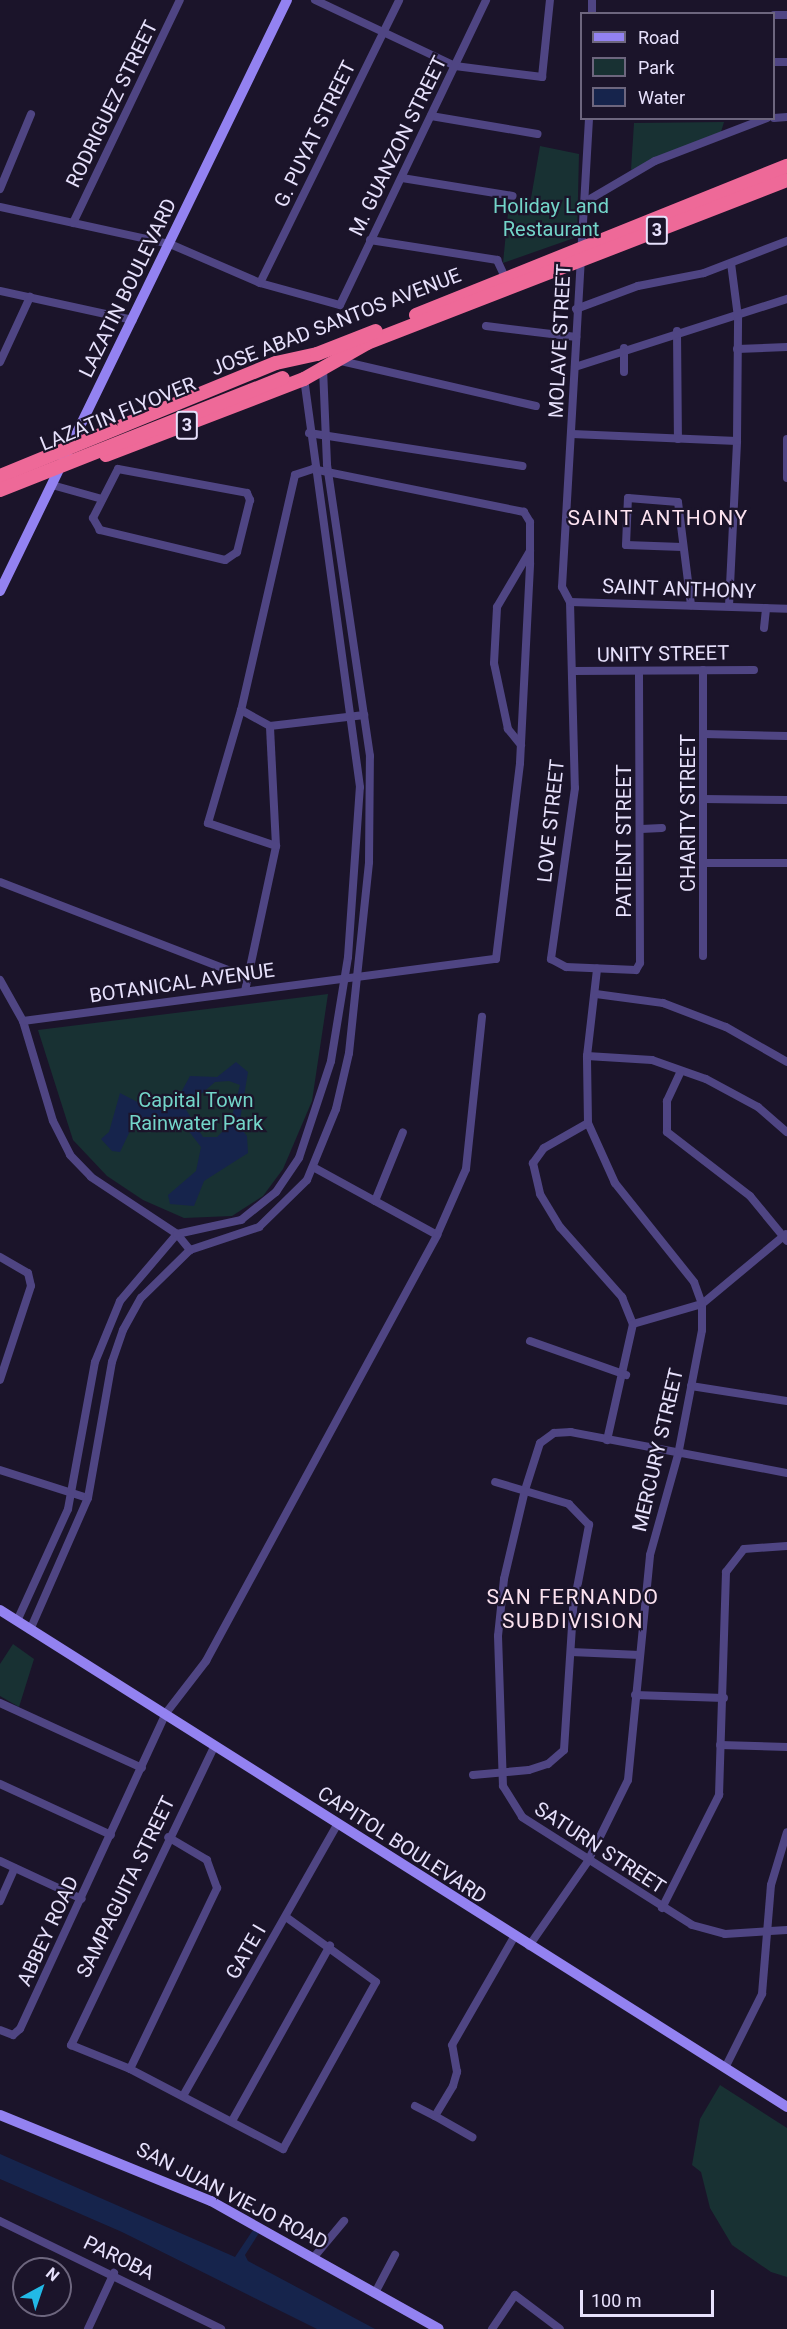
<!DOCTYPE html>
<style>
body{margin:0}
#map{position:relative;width:787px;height:2329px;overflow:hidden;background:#1b142a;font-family:Roboto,sans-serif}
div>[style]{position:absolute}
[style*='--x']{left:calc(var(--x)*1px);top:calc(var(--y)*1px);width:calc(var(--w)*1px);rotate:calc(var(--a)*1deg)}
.green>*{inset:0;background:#183133}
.water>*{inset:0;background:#16244c}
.street>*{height:8px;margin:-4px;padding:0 4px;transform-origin:4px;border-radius:4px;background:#4f4583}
.secondary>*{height:10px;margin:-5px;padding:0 5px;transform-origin:5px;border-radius:5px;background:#9382f1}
.highway>*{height:14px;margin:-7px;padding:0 7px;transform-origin:7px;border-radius:7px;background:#ee6998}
.highway-bridge>*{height:14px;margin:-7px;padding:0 7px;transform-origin:7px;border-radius:7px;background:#ee6998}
span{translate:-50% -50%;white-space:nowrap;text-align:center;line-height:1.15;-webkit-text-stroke:4.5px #1b142a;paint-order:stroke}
.shield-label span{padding:2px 4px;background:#1b142a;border:2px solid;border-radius:4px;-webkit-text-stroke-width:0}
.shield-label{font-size:18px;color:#e7e1fc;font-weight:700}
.street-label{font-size:20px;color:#e7e1fc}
.park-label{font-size:20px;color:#73d5c9}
.neighbourhood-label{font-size:21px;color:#fce2ef;letter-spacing:1.5px}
.legend{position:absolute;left:580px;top:12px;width:195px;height:108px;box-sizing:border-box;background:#1b142a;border:2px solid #6d667e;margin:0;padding:8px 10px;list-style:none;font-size:18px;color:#e7e1fc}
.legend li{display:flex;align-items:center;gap:12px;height:30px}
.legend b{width:30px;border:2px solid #6d667e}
.north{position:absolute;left:12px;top:2257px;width:60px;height:60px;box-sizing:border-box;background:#1b142a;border:2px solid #6d667e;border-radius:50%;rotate:40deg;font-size:16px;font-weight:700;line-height:24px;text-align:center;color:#e7e1fc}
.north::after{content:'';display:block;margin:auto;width:21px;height:27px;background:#22b9e6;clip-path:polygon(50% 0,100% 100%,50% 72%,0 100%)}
.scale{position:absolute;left:580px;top:2290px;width:134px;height:27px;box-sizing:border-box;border:3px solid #e7e1fc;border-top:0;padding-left:8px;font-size:18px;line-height:21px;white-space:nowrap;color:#e7e1fc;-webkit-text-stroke:4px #1b142a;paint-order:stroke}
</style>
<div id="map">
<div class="green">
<i style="clip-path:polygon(724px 122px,721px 132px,631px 170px,634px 123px)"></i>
<i style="clip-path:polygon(540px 146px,579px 154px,577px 237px,503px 263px,509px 202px,530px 204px)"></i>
<i style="clip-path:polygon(328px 994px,312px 1101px,283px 1169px,263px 1196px,232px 1216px,184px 1218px,143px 1200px,107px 1176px,73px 1140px,38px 1030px)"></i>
<i style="clip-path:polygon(13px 1644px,34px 1659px,19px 1707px,0 1696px,0 1664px)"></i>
<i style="clip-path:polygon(720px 2085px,787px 2128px,787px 2277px,771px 2272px,732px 2245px,710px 2208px,701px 2172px,692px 2165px,700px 2119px)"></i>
</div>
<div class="water">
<i style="clip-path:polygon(evenodd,236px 1062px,248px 1072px,239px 1126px,247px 1136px,248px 1153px,204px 1181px,194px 1206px,170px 1204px,168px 1195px,196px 1171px,201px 1147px,181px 1121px,160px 1117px,145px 1119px,130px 1131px,120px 1152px,112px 1151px,101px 1139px,109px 1132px,120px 1093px,153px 1110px,172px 1109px,190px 1076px,217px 1077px,236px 1062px,229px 1081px,240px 1085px,230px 1124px,217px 1137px,203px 1137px,185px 1108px,215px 1082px,229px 1081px)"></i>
<i style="clip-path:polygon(0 2154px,235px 2257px,253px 2230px,259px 2233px,245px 2255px,248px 2261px,375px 2329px,317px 2329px,122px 2232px,0 2179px)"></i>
</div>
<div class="street">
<i style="--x:315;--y:0;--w:155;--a:25.2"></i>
<i style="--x:455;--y:66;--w:88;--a:7.2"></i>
<i style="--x:542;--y:77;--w:77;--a:-84.1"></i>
<i style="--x:592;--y:14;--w:14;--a:-90"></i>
<i style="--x:774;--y:15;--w:13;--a:0"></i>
<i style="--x:774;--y:62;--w:13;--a:0"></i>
<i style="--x:431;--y:116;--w:108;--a:9.6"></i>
<i style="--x:774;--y:118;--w:13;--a:-4"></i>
<i style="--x:402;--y:178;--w:112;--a:9.2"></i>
<i style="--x:0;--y:189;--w:81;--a:-67.5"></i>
<i style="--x:585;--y:202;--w:81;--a:-30.4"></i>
<i style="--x:655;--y:161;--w:120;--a:-21"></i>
<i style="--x:0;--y:207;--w:174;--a:12.3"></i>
<i style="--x:170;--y:244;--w:98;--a:23.4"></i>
<i style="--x:260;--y:283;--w:83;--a:15.4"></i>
<i style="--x:340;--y:305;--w:338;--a:-64.4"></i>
<i style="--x:73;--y:223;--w:247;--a:-64.4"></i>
<i style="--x:370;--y:240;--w:129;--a:8.9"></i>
<i style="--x:497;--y:260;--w:23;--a:65"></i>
<i style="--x:260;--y:283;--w:315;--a:-63.8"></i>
<i style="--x:0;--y:291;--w:136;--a:12.3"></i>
<i style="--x:576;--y:309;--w:66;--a:-20.4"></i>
<i style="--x:638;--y:286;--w:67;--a:-11.1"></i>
<i style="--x:704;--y:273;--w:89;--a:-21.1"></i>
<i style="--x:486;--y:326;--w:91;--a:7"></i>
<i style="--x:677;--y:331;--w:108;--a:89.5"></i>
<i style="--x:624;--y:348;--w:24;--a:90"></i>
<i style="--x:737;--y:349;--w:50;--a:-2.3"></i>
<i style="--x:341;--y:361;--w:200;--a:13"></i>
<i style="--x:0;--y:362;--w:72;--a:-65.2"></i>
<i style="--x:575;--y:367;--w:223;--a:-17.8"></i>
<i style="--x:309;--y:433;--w:216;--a:8.8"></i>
<i style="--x:572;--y:434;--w:165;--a:2.4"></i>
<i style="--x:787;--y:439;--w:39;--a:90"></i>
<i style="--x:118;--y:469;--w:131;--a:10.5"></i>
<i style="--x:247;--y:493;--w:8;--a:67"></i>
<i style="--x:250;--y:500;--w:54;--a:104"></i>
<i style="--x:237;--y:552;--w:14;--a:146"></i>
<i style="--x:225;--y:560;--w:129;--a:-166.5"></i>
<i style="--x:100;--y:530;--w:14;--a:-120"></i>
<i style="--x:93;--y:518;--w:55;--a:-63"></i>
<i style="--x:52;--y:485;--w:52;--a:15.6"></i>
<i style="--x:682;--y:547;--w:56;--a:-178"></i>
<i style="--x:626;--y:545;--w:47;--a:-87.6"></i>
<i style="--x:628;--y:498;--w:50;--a:4.6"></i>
<i style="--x:678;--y:502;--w:104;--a:82.8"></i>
<i style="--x:570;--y:602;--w:186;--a:88.5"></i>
<i style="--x:575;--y:788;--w:173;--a:98"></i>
<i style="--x:551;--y:959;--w:17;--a:28"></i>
<i style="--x:566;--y:967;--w:70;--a:2.5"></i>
<i style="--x:636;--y:970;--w:8;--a:-60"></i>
<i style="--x:640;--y:963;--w:291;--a:-90.2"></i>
<i style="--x:570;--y:602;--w:17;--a:-118"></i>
<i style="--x:562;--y:587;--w:470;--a:-86.7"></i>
<i style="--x:570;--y:602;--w:217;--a:1.8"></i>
<i style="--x:729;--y:606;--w:165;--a:-87.2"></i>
<i style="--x:737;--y:441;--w:124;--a:-89.5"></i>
<i style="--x:738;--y:317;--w:54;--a:-97.4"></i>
<i style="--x:764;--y:628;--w:20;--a:-84"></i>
<i style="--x:572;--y:671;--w:182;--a:-0.3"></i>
<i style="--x:241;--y:710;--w:33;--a:29"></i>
<i style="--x:270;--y:726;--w:95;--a:-6.7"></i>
<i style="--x:704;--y:734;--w:83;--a:1.4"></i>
<i style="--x:521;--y:745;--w:21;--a:-129"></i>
<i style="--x:508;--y:729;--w:67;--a:-102"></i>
<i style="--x:494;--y:663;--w:56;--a:-86.9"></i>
<i style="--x:497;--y:607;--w:65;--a:-59.5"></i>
<i style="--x:703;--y:799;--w:84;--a:0.7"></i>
<i style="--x:641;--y:829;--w:21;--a:-3"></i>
<i style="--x:706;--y:863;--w:81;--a:0"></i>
<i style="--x:0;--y:882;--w:261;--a:21.1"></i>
<i style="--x:703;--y:956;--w:286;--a:-90"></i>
<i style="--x:0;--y:980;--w:47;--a:60.7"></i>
<i style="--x:23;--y:1021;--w:104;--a:73.3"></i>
<i style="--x:53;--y:1121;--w:38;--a:63"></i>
<i style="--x:70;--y:1155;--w:30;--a:46"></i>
<i style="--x:91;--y:1177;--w:103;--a:33.5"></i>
<i style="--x:177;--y:1234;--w:21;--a:51"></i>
<i style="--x:245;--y:991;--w:148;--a:-77.9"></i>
<i style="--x:276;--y:846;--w:120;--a:-92.9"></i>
<i style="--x:596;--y:994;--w:68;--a:7.7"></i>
<i style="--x:663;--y:1003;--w:67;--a:20.9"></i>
<i style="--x:726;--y:1027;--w:70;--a:29.8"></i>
<i style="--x:23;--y:1021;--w:477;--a:-7.5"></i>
<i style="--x:496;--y:959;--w:197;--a:-83"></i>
<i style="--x:520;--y:763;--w:200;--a:-87.1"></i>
<i style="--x:530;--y:563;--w:41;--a:-90"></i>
<i style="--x:530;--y:522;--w:12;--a:-121"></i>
<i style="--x:524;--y:512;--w:215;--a:-168.5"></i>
<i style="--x:313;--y:469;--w:19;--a:162"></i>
<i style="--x:295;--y:475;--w:241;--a:102.9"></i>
<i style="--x:241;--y:710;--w:118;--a:106.3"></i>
<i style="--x:208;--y:823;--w:72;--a:18.7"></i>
<i style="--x:587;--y:1056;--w:65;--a:3.5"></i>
<i style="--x:652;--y:1060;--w:57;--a:19.4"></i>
<i style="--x:706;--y:1079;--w:59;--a:28.3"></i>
<i style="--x:758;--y:1107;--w:38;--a:41"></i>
<i style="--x:680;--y:1073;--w:31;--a:115"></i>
<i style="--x:667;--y:1101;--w:31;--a:90"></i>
<i style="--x:667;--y:1132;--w:105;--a:37.6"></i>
<i style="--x:750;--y:1196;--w:58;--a:50.6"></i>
<i style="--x:588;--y:1123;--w:51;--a:150.4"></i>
<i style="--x:544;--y:1148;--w:19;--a:126"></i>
<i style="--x:533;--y:1163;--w:32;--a:77"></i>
<i style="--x:540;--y:1194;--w:39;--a:59"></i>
<i style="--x:560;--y:1227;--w:94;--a:48.5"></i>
<i style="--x:622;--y:1297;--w:29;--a:68"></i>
<i style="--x:633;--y:1324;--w:119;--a:102.6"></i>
<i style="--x:313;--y:1167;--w:141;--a:28.7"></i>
<i style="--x:375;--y:1201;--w:74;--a:-67.9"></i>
<i style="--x:190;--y:1250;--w:73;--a:-18.4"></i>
<i style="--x:259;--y:1227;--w:67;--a:-44.4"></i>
<i style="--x:307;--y:1180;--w:77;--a:-67.8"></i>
<i style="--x:336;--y:1109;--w:57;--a:-76.9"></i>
<i style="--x:349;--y:1053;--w:192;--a:-84"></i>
<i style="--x:369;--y:862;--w:106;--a:-89.5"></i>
<i style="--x:370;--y:756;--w:295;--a:-98.4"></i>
<i style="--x:327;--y:464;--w:94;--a:-92.4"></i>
<i style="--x:0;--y:1257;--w:32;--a:30"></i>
<i style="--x:28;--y:1273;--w:13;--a:77"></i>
<i style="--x:31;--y:1286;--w:99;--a:108.3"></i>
<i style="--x:633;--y:1324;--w:72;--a:-16.2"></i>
<i style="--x:702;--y:1304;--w:109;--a:-39.8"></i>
<i style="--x:530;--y:1341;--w:102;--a:19.5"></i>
<i style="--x:691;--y:1386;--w:97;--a:8.9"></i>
<i style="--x:0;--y:1470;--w:92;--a:17.7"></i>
<i style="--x:787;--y:1473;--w:220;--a:-169.3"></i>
<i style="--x:571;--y:1432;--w:17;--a:177"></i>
<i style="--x:554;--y:1433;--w:17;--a:144"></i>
<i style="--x:540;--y:1443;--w:49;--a:107.7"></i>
<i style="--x:525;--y:1490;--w:91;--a:103.3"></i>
<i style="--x:504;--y:1579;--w:57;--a:96"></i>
<i style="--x:498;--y:1636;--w:150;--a:88.1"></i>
<i style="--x:503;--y:1786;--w:36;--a:58"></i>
<i style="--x:522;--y:1817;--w:201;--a:32.4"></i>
<i style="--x:692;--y:1925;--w:34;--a:15"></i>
<i style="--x:725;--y:1934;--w:62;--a:-3.7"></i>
<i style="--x:17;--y:1621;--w:123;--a:-65.5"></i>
<i style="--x:68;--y:1509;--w:149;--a:-79.6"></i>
<i style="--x:95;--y:1362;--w:66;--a:-67.7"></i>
<i style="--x:120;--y:1301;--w:88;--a:-49.6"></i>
<i style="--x:177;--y:1234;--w:66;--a:-12.3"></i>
<i style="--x:241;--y:1220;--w:45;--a:-38.7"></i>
<i style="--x:276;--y:1192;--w:41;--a:-55.9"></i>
<i style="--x:299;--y:1158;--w:102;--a:-71.7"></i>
<i style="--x:331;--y:1061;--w:105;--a:-80.7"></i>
<i style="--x:348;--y:957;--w:170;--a:-86"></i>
<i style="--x:360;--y:787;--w:412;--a:-97.8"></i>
<i style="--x:30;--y:1630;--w:144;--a:-66.3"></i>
<i style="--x:88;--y:1498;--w:138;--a:-80"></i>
<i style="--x:112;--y:1362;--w:34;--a:-71"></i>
<i style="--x:123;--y:1330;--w:37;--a:-61"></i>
<i style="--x:141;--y:1298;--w:69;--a:-44.4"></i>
<i style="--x:571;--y:1652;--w:69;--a:2.5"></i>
<i style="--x:635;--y:1695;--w:89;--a:1.9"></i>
<i style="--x:0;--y:1703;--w:156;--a:24.6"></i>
<i style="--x:215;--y:1745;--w:333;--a:115.6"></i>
<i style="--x:71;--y:2045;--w:64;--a:22.1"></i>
<i style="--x:130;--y:2069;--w:173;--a:27.6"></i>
<i style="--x:283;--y:2149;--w:191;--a:-60.9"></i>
<i style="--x:376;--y:1982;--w:111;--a:-144.2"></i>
<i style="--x:720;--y:1745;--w:67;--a:1.7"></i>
<i style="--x:473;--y:1775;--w:56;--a:-5.1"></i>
<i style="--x:529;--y:1770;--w:20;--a:-18"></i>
<i style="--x:548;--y:1764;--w:21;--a:-41"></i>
<i style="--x:564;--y:1750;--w:141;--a:-86.3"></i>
<i style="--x:573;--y:1609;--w:86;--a:-79.2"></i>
<i style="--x:589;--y:1525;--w:29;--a:-134"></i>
<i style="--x:569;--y:1504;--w:77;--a:-163.4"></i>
<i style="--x:0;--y:1784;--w:122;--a:24.7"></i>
<i style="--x:0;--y:1861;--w:90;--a:24.9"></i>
<i style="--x:0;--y:1901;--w:36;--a:-66"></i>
<i style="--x:662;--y:1908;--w:127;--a:-63.2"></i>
<i style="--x:719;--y:1795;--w:223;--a:-88.2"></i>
<i style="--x:726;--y:1572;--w:29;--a:-52"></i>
<i style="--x:744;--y:1549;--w:43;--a:-4"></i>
<i style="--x:529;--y:1946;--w:103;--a:-55.2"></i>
<i style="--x:588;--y:1861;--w:90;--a:-63.7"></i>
<i style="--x:628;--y:1780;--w:226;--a:-84.4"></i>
<i style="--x:650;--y:1555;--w:104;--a:-74.4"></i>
<i style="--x:678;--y:1455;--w:127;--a:-79.1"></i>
<i style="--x:702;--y:1330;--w:26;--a:-90"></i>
<i style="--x:702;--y:1304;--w:23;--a:-110"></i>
<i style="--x:694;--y:1282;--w:127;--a:-128.6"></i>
<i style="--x:615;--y:1183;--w:66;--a:-114.2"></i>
<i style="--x:588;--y:1123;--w:67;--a:-90.9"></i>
<i style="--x:587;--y:1056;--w:88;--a:-83.4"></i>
<i style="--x:0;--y:2030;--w:14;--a:21"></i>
<i style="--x:13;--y:2035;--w:9;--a:-41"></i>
<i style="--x:20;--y:2029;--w:348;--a:-65.2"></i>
<i style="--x:166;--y:1713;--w:66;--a:-52.4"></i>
<i style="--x:206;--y:1661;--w:485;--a:-61.5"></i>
<i style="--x:437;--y:1235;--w:72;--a:-66.3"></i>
<i style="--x:466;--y:1169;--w:153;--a:-84"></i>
<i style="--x:725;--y:2068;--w:83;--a:-63.4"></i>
<i style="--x:762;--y:1994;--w:109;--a:-85.3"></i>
<i style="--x:771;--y:1885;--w:55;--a:-73.2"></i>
<i style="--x:130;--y:2069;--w:201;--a:-64.3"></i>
<i style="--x:217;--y:1888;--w:30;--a:-110"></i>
<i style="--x:207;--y:1860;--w:45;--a:-149.5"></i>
<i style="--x:183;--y:2096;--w:312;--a:-60.4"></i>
<i style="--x:415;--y:2106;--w:22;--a:27"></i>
<i style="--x:435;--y:2116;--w:35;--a:-59"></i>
<i style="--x:453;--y:2086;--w:15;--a:-74"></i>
<i style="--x:457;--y:2072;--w:27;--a:-100"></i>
<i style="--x:452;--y:2045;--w:125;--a:-60.1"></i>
<i style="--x:435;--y:2116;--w:43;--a:29.6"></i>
<i style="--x:232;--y:2121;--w:201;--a:-60.8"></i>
<i style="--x:0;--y:2221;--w:246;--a:26"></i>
<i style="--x:314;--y:2257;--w:47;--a:-50.2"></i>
<i style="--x:376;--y:2291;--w:41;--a:-62.2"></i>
<i style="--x:88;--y:2329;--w:62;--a:-65.1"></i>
<i style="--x:492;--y:2329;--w:41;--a:-55.9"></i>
<i style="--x:515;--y:2295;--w:56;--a:37.1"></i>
</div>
<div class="secondary">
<i style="--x:0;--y:591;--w:657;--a:-64.1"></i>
<i style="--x:0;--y:1610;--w:931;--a:32.27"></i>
<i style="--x:0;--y:2115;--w:228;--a:22.2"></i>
<i style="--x:211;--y:2201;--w:261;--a:29.3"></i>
</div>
<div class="highway">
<i style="--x:416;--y:315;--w:400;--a:-21.9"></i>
<i style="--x:106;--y:455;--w:212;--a:-21"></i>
<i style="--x:304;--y:379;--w:73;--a:-29.7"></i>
<i style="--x:367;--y:343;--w:451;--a:-21.2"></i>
<i style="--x:0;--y:476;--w:298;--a:-22.3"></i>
<i style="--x:276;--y:363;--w:42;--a:-12.4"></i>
<i style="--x:317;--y:354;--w:63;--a:-21.3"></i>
</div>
<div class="highway-bridge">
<i style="--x:0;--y:490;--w:304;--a:-21.6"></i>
</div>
<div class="shield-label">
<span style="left:657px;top:230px">3</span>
<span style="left:187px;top:425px">3</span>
</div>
<div class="street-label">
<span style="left:112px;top:104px;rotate:-64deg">RODRIGUEZ STREET</span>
<span style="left:315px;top:134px;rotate:-64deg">G. PUYAT STREET</span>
<span style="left:398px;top:146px;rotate:-64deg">M. GUANZON STREET</span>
<span style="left:128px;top:288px;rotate:-64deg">LAZATIN BOULEVARD</span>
<span style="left:336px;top:322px;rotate:-21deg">JOSE ABAD SANTOS AVENUE</span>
<span style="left:560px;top:341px;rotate:-87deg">MOLAVE STREET</span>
<span style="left:118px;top:414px;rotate:-22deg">LAZATIN FLYOVER</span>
<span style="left:679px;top:589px;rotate:2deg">SAINT ANTHONY</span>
<span style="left:663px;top:654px;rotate:-1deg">UNITY STREET</span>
<span style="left:688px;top:813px;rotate:-90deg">CHARITY STREET</span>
<span style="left:551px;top:821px;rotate:-84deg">LOVE STREET</span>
<span style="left:624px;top:841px;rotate:-90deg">PATIENT STREET</span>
<span style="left:182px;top:983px;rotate:-8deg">BOTANICAL AVENUE</span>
<span style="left:658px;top:1450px;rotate:-77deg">MERCURY STREET</span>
<span style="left:402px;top:1845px;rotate:33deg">CAPITOL BOULEVARD</span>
<span style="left:600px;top:1848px;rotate:33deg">SATURN STREET</span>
<span style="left:126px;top:1887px;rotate:-64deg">SAMPAGUITA STREET</span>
<span style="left:48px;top:1931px;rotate:-65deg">ABBEY ROAD</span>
<span style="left:246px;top:1952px;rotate:-60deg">GATE I</span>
<span style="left:232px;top:2196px;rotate:27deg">SAN JUAN VIEJO ROAD</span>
<span style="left:119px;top:2258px;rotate:26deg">PAROBA</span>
</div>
<div class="park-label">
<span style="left:551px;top:218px">Holiday Land<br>Restaurant</span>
<span style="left:196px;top:1112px">Capital Town<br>Rainwater Park</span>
</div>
<div class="neighbourhood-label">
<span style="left:658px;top:518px">SAINT ANTHONY</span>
<span style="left:573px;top:1609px">SAN FERNANDO<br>SUBDIVISION</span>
</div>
<ul class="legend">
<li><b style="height:8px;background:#9382f1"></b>Road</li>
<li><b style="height:16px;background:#183133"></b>Park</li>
<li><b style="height:16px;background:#16244c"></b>Water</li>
</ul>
<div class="north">N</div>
<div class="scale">100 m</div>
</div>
